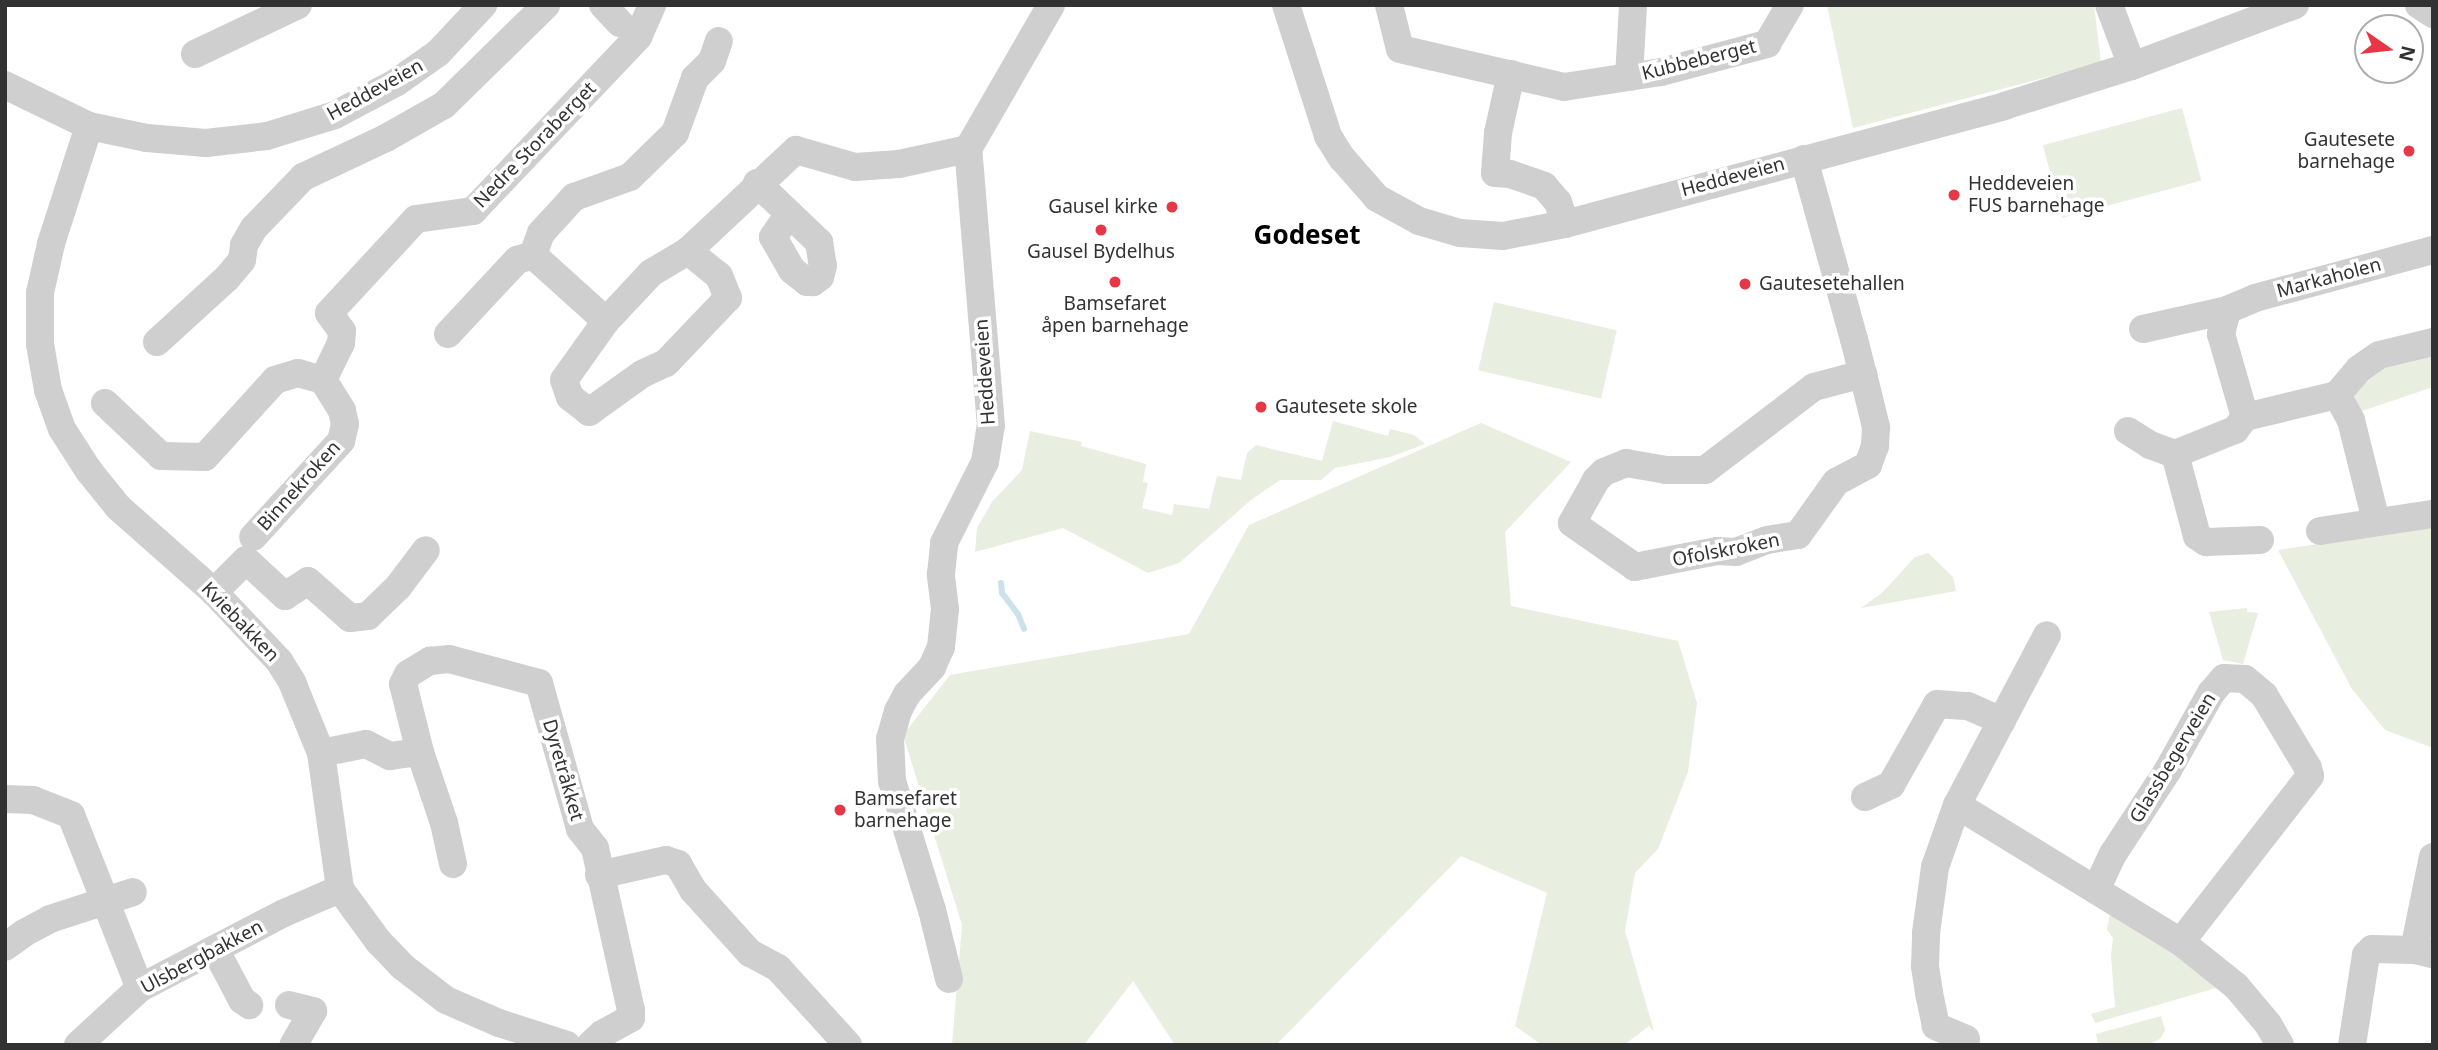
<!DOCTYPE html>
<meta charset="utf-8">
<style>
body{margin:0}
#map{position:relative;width:2438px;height:1050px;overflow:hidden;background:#fff;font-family:"Noto Sans",sans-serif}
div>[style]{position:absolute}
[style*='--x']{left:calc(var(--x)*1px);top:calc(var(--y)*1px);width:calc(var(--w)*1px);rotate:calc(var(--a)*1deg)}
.green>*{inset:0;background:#e8eee0;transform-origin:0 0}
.stream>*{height:6px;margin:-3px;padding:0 3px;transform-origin:3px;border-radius:3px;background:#cde1ed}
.minor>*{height:28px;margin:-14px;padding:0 14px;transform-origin:14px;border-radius:14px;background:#cfcfcf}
.dots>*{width:19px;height:19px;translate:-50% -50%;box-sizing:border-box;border:4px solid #fff;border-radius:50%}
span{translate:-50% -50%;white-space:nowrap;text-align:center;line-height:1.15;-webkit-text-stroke:7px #fff;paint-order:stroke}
.street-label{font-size:19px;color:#323232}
.poi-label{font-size:19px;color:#323232}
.right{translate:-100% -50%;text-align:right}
.left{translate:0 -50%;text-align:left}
.district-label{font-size:26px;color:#000;font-weight:700}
.frame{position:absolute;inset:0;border:7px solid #323232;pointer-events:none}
.north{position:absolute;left:2354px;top:14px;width:70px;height:70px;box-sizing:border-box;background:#fff;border:2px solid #adadad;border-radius:50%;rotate:104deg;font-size:19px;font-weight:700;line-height:28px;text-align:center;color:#323232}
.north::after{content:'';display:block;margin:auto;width:24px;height:32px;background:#e73646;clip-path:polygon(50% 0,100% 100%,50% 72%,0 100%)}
</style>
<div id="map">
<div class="green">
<i style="clip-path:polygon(1827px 5px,2094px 5px,2101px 63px,1853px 128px)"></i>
<i style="left:2182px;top:108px;width:75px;height:144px;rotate:75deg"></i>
<i style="left:1494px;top:302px;width:126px;height:70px;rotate:13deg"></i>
<i style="clip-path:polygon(2433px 351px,2433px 387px,2356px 413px,2353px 403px,2356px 392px,2377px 366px)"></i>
<i style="clip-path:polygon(1333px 421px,1388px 436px,1390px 429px,1414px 435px,1425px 444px,1390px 457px,1335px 468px,1321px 480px,1280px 480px,1251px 500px,1179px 563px,1148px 573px,1063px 528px,975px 552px,977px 528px,992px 502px,1022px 470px,1030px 431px,1082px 442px,1081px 446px,1146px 464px,1143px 482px,1148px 483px,1142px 508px,1172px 515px,1174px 504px,1209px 509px,1217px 476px,1241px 480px,1247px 453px,1256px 445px,1322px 461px)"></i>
<i style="clip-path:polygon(1481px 423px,1571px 462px,1505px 532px,1511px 606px,1678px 641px,1697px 703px,1688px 772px,1658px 849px,1635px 873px,1625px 931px,1654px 1031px,1649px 1026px,1624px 1045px,1542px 1045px,1515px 1026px,1547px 893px,1461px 856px,1276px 1045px,1175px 1045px,1133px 981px,1084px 1045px,952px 1045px,962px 925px,903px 735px,950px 675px,1189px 634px,1249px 525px)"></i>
<i style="clip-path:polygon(2433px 527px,2433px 748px,2385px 730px,2352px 689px,2278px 550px)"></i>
<i style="clip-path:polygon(1928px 553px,1953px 577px,1956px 591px,1861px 608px,1883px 592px,1915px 557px)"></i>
<i style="clip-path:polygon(2247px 608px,2247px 612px,2258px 613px,2243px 664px,2223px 660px,2209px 612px)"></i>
<i style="clip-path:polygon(2110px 913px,2119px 915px,2223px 986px,2095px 1023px,2091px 1014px,2115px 1007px,2111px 956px,2113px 938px,2107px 930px)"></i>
<i style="clip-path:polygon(2161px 1016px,2165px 1030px,2160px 1039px,2147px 1045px,2098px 1045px,2096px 1034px)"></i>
</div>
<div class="stream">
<i style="--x:1001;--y:583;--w:10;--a:84"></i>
<i style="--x:1002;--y:593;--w:26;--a:53"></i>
<i style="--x:1018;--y:614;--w:16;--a:68"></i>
</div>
<div class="minor">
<i style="--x:603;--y:5;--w:25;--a:47"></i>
<i style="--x:1286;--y:5;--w:138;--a:72.2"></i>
<i style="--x:1328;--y:136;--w:26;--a:58"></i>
<i style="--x:1342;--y:158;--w:53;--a:48.8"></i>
<i style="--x:1377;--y:198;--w:48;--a:28.7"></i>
<i style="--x:1419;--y:221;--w:43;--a:16.3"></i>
<i style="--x:1460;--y:233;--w:43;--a:4"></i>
<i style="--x:1503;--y:236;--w:63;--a:-11"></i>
<i style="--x:1565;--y:224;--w:455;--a:-15"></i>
<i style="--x:2004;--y:106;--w:134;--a:-17.4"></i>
<i style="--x:2132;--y:66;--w:174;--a:-20.5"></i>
<i style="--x:1389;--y:5;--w:45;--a:76"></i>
<i style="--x:1400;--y:49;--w:168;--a:13"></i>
<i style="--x:1564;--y:87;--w:98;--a:-8.8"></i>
<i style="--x:1661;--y:72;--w:110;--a:-14.8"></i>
<i style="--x:1767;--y:44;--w:45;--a:-59.5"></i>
<i style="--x:2109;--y:5;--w:65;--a:69.3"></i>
<i style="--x:2419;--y:5;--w:17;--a:33"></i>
<i style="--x:195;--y:54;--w:114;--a:-25.4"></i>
<i style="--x:1511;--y:74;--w:60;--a:102.4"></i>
<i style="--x:1498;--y:133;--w:40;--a:94.3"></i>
<i style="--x:1495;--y:173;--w:15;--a:4"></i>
<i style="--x:1510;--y:174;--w:36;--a:19"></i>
<i style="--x:1544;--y:186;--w:21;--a:49"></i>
<i style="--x:1558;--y:202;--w:23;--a:72"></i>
<i style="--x:1629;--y:77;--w:72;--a:-86.8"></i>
<i style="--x:5;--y:85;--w:93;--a:26"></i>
<i style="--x:89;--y:126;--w:59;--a:11.7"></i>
<i style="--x:147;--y:138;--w:59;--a:4.8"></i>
<i style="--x:206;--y:143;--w:61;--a:-6.5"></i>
<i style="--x:267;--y:136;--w:71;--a:-17.2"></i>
<i style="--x:335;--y:115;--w:70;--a:-28"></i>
<i style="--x:397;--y:82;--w:50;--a:-35.3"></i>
<i style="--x:438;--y:53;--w:66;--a:-46.8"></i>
<i style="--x:89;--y:126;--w:124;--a:107.9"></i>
<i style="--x:51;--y:244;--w:50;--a:102.7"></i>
<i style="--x:40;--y:293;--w:51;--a:90"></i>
<i style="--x:40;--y:344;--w:47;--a:80.1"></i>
<i style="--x:48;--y:390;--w:41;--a:70.3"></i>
<i style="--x:62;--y:429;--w:50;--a:57.3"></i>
<i style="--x:89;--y:471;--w:46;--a:51.1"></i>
<i style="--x:118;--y:507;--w:128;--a:41.5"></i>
<i style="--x:214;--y:592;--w:95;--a:46.7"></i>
<i style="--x:279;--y:661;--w:25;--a:58"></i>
<i style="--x:292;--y:682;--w:77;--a:67.8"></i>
<i style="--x:321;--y:753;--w:137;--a:82"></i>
<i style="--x:340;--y:889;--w:66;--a:53.7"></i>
<i style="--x:379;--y:942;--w:35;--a:46"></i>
<i style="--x:403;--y:967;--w:54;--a:37.5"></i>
<i style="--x:446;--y:1000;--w:58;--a:23.5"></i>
<i style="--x:499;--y:1023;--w:71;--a:17.9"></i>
<i style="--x:1804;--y:159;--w:187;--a:74.5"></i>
<i style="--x:1854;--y:339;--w:36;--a:76"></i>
<i style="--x:1863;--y:374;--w:55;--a:76.2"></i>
<i style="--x:1876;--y:427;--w:19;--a:93"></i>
<i style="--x:1875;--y:446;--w:20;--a:110"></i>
<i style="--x:1868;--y:465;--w:36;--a:152"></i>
<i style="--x:1836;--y:482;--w:65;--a:125.6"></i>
<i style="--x:1798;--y:535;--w:31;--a:171"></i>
<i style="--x:1767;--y:540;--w:33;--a:159"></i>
<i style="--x:1736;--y:552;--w:19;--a:-177"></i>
<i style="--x:1717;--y:551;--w:84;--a:169"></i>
<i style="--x:1635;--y:567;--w:77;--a:-145.1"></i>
<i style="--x:1572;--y:523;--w:49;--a:-60.8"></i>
<i style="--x:1596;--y:480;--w:11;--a:-45"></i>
<i style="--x:1604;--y:472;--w:24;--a:-22"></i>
<i style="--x:1626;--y:463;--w:41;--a:9.9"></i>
<i style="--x:1666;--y:470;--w:39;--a:0"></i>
<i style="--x:1705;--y:470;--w:137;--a:-37.3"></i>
<i style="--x:1814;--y:387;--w:51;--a:-14.9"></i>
<i style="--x:757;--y:183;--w:86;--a:43.6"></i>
<i style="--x:819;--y:242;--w:24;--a:81"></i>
<i style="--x:823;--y:266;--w:11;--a:105"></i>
<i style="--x:820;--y:277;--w:9;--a:144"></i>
<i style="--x:813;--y:282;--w:6;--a:180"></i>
<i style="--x:807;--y:282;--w:19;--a:-141"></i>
<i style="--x:792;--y:270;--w:38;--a:-120"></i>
<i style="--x:773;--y:237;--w:28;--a:-55"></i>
<i style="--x:533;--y:255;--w:98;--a:42.1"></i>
<i style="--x:606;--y:321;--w:66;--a:-46.8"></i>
<i style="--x:651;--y:273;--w:43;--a:-30.7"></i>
<i style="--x:688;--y:251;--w:148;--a:-43.1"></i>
<i style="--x:796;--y:150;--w:61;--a:16.1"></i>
<i style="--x:855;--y:167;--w:44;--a:-3.9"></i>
<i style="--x:899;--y:164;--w:71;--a:-12.3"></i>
<i style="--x:2227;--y:310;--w:25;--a:104"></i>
<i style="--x:2221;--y:334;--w:86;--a:73.9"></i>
<i style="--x:606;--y:321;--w:72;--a:125.4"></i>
<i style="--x:564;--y:380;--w:18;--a:71"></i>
<i style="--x:570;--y:397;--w:24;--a:38"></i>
<i style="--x:589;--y:412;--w:65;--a:-35.6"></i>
<i style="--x:642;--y:374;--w:26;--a:-25"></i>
<i style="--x:666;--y:363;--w:90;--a:-46.4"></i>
<i style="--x:728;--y:298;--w:24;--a:-112"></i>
<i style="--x:719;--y:276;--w:40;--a:-141"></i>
<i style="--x:2143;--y:329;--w:86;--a:-12.7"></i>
<i style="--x:2227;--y:310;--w:30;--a:-23"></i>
<i style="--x:2255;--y:298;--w:184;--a:-15.1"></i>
<i style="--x:448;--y:334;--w:101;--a:-47"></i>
<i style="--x:517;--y:260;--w:17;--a:-17"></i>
<i style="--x:533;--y:255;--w:23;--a:-70"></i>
<i style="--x:541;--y:233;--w:49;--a:-47.5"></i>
<i style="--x:574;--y:197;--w:59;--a:-19.7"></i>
<i style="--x:630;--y:177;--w:63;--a:-44.4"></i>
<i style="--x:675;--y:133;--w:59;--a:-70"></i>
<i style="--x:695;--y:78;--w:24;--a:-45"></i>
<i style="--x:712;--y:61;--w:21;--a:-71"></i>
<i style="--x:157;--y:342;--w:95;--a:-42.4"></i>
<i style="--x:227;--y:278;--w:23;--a:-50"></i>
<i style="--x:242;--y:260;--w:15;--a:-82"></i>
<i style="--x:244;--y:245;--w:20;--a:-60"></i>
<i style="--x:254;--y:228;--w:71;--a:-46.1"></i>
<i style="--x:303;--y:177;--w:92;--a:-25.2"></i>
<i style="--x:386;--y:138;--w:67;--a:-29.6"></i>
<i style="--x:444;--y:105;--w:143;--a:-44.4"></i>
<i style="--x:323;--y:380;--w:41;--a:-64.1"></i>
<i style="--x:341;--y:343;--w:12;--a:-85"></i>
<i style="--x:342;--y:331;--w:22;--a:-126"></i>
<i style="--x:329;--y:313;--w:128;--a:-47.2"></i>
<i style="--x:416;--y:219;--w:58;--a:-8"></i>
<i style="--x:473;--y:211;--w:240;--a:-46.5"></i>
<i style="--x:638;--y:37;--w:35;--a:-66"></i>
<i style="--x:2337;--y:395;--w:29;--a:61"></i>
<i style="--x:2351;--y:420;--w:104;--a:76.1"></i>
<i style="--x:105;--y:403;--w:77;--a:43.4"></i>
<i style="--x:161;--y:456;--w:44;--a:1.3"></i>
<i style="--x:205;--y:457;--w:104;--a:-47.7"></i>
<i style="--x:275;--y:380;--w:24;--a:-17"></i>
<i style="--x:298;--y:373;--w:26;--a:16"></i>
<i style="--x:323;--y:380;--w:36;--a:58"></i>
<i style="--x:342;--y:411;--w:13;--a:77"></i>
<i style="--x:345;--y:424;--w:17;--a:103"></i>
<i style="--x:341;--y:441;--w:130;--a:132.5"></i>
<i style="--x:2128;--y:431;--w:26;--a:32"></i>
<i style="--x:2150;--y:445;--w:27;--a:20"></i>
<i style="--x:2175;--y:454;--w:85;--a:75"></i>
<i style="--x:2197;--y:536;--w:11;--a:34"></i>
<i style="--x:2206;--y:542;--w:54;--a:-2.1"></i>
<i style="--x:2175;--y:454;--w:65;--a:-21.8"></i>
<i style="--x:2235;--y:430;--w:16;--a:-52"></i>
<i style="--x:2245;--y:417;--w:95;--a:-13.4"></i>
<i style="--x:2337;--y:395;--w:34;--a:-50"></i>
<i style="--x:2359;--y:369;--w:24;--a:-35"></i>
<i style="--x:2379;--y:355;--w:56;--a:-13.5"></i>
<i style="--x:2320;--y:531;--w:114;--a:-8.6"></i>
<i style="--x:214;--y:592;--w:45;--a:-45"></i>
<i style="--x:246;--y:560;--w:53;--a:42.7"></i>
<i style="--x:285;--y:596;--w:27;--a:-33"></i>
<i style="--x:308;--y:581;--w:56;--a:41.4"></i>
<i style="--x:350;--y:618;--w:18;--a:-6"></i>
<i style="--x:368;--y:616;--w:42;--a:-44"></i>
<i style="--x:398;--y:587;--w:46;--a:-52.9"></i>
<i style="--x:420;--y:752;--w:75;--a:71.3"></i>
<i style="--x:444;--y:823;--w:42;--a:77.6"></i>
<i style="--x:321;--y:753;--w:46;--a:-11.3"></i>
<i style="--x:366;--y:744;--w:27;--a:27"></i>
<i style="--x:390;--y:756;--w:30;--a:-8"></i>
<i style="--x:420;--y:752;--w:70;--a:-104"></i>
<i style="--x:403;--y:684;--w:11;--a:-63"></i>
<i style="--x:408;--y:674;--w:26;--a:-31"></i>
<i style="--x:430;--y:661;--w:19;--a:-6"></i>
<i style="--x:449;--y:659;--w:93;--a:14.9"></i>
<i style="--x:539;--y:683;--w:152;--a:74.3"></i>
<i style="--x:580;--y:829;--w:24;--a:52"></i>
<i style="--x:595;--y:848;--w:167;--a:77.5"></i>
<i style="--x:631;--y:1011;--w:7;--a:90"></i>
<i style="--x:631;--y:1018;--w:33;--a:151"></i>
<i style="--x:602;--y:1034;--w:16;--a:137"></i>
<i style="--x:1865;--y:797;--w:29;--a:-25"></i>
<i style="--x:1891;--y:785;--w:93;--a:-60.4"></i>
<i style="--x:1937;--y:704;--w:31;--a:4"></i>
<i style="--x:1968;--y:706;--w:37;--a:24"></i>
<i style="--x:5;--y:799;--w:28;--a:2"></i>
<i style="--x:33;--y:800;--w:41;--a:21.5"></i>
<i style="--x:71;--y:815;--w:186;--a:68.3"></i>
<i style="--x:1957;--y:805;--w:263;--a:31.5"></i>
<i style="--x:2181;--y:942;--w:70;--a:38.7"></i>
<i style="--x:2236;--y:986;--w:50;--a:49.9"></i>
<i style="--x:2268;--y:1024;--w:24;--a:60"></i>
<i style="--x:599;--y:875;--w:69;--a:-12.6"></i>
<i style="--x:666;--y:860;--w:13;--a:18"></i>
<i style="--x:678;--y:864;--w:30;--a:60"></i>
<i style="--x:693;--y:890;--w:85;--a:47.9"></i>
<i style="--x:750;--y:953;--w:32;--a:28"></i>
<i style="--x:778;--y:968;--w:104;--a:47.7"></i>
<i style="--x:2096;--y:890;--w:40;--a:-65"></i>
<i style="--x:2113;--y:854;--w:100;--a:-56.8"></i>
<i style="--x:2168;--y:770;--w:88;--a:-60.8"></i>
<i style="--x:2211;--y:693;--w:20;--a:-49"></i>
<i style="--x:2224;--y:678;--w:21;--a:3"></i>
<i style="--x:2245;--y:679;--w:25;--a:40"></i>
<i style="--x:2264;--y:695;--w:85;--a:58.9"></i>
<i style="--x:2308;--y:768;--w:8;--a:76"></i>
<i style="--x:2310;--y:776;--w:210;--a:127.9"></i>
<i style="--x:5;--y:947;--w:24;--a:-36"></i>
<i style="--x:24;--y:933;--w:30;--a:-28"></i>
<i style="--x:50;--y:919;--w:87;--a:-18"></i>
<i style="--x:215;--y:949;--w:58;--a:62.1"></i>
<i style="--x:242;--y:1000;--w:9;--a:36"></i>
<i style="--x:2432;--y:954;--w:18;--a:-167"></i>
<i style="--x:2414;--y:950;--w:95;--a:-78.5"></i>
<i style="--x:949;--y:979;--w:71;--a:-103.8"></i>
<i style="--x:932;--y:910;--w:135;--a:-107.2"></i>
<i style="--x:892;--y:781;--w:42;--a:-92.7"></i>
<i style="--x:890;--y:739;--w:29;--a:-74"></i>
<i style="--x:898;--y:711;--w:19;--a:-62"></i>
<i style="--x:907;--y:694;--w:37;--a:-47"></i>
<i style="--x:932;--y:667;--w:22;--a:-66"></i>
<i style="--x:941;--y:647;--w:38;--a:-84"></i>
<i style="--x:945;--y:609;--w:35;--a:-97"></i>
<i style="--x:941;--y:574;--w:31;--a:-84"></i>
<i style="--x:944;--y:543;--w:91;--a:-63.2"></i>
<i style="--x:985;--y:462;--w:36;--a:-81"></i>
<i style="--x:991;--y:426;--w:278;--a:-94.7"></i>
<i style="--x:968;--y:149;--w:166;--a:-60"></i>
<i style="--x:289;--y:1005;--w:25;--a:14"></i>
<i style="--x:313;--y:1011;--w:39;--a:120"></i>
<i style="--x:1966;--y:1039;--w:33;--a:-157"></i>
<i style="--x:1936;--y:1026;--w:35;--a:-102"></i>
<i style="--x:1929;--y:992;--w:26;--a:-99"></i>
<i style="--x:1925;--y:966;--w:33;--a:-88"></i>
<i style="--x:1926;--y:933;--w:67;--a:-82.2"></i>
<i style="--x:1935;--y:867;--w:66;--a:-70.5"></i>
<i style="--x:1957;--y:805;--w:192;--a:-62.1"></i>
<i style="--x:78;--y:1045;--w:84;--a:-42.6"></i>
<i style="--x:140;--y:988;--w:162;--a:-27.5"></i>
<i style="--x:284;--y:913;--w:61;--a:-23.2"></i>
<i style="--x:2352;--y:1045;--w:91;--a:-81.2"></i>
<i style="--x:2366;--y:955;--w:8;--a:-45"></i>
<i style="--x:2372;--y:949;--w:42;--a:1.4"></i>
</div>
<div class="dots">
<i style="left:2409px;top:151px;background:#e73646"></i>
<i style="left:1954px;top:195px;background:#e73646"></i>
<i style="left:1172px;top:207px;background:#e73646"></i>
<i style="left:1101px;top:230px;background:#e73646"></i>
<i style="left:1115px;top:282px;background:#e73646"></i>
<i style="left:1745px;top:284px;background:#e73646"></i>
<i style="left:1261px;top:407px;background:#e73646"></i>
<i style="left:840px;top:810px;background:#e73646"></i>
</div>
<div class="street-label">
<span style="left:1699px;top:60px;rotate:-14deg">Kubbeberget</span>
<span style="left:375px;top:90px;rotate:-29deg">Heddeveien</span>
<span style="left:535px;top:145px;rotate:-46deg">Nedre Storaberget</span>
<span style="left:1733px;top:177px;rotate:-15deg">Heddeveien</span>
<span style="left:2329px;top:278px;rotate:-15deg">Markaholen</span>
<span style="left:985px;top:372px;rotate:-94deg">Heddeveien</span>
<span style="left:299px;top:486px;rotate:-48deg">Binnekroken</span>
<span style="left:1726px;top:550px;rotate:-11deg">Ofolskroken</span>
<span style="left:240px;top:622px;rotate:46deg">Kviebakken</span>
<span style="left:2173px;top:758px;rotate:-59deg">Glassbegerveien</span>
<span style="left:563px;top:770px;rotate:74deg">Dyretråkket</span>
<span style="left:202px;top:957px;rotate:-28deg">Ulsbergbakken</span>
</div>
<div class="poi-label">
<span class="right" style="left:2395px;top:151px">Gautesete<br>barnehage</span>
<span class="left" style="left:1968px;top:195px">Heddeveien<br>FUS barnehage</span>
<span class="right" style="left:1158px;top:207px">Gausel kirke</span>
<span style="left:1101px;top:252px">Gausel Bydelhus</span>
<span class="left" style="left:1759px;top:284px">Gautesetehallen</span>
<span style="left:1115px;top:315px">Bamsefaret<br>åpen barnehage</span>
<span class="left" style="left:1275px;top:407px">Gautesete skole</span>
<span class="left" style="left:854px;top:810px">Bamsefaret<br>barnehage</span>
</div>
<div class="district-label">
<span style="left:1307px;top:235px">Godeset</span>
</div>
<div class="frame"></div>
<div class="north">N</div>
</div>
